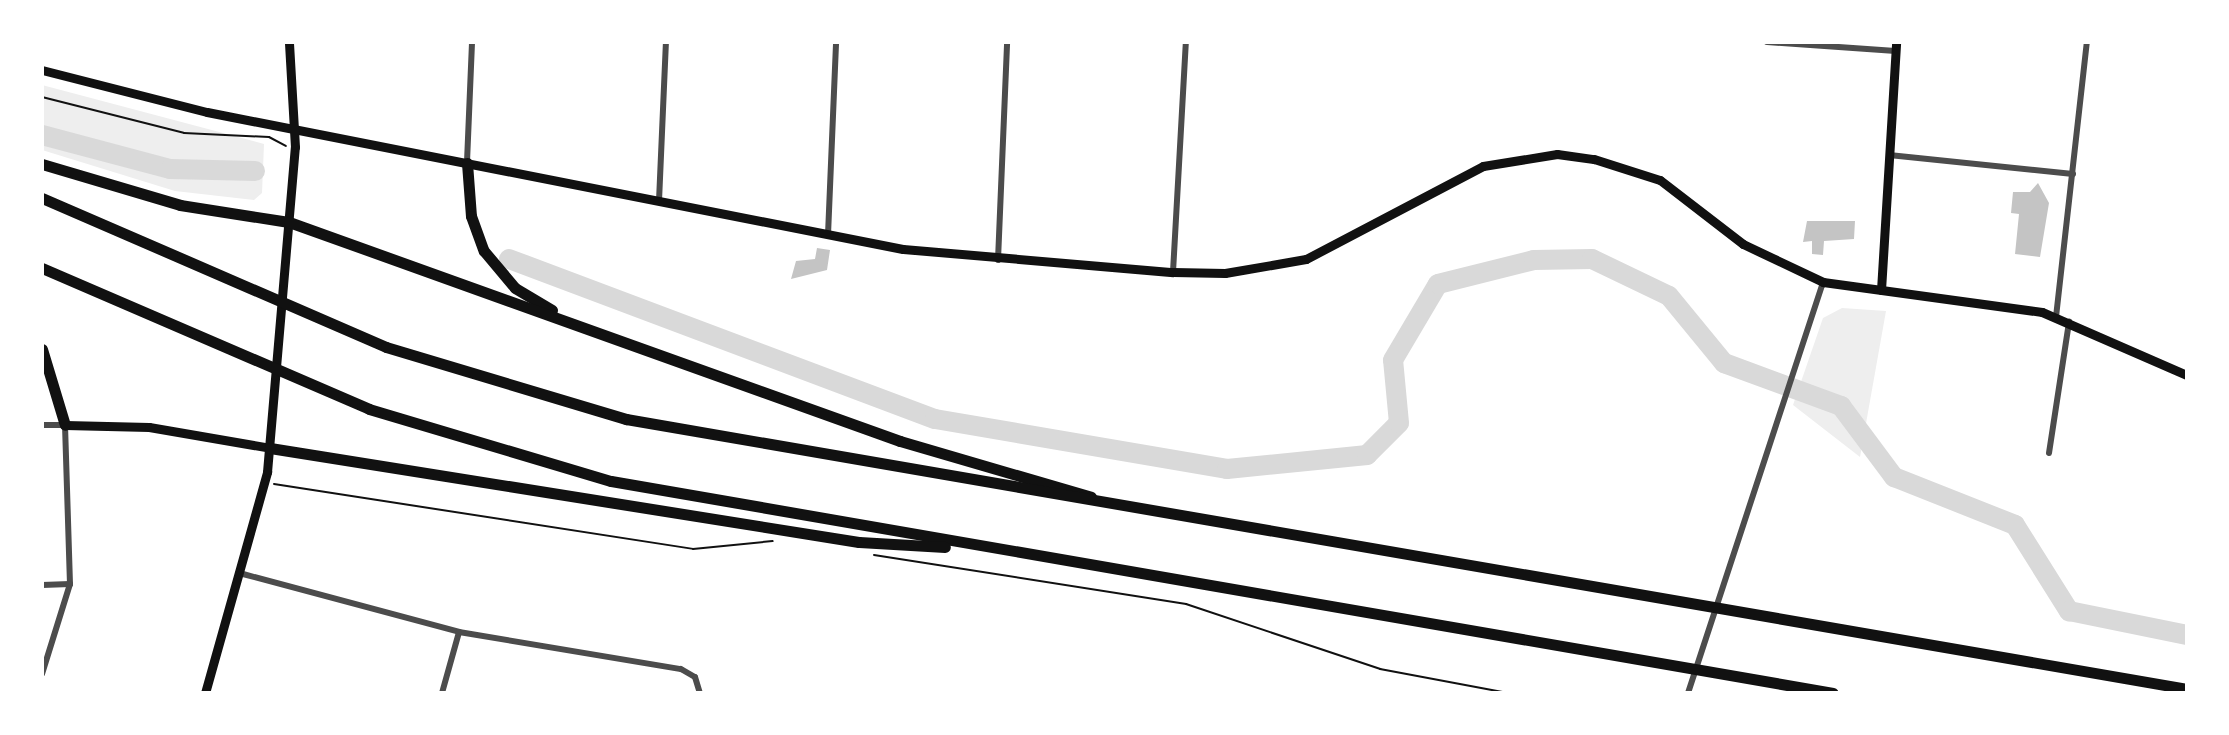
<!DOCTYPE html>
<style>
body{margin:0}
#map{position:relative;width:2229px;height:735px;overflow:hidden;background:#fff;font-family:Manrope,sans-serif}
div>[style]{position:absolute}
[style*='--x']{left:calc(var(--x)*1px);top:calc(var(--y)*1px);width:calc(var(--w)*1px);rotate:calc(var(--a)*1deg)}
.green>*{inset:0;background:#eee}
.river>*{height:20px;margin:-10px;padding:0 10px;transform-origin:10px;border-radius:10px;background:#d9d9d9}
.building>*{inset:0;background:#c4c4c4}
.path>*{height:2px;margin:-1px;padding:0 1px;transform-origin:1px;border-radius:1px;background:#111}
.minor>*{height:6px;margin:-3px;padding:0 3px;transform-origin:3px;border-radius:3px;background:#4c4c4c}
.secondary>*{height:9px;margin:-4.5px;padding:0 4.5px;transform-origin:4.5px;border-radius:4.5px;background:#111}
.motorway>*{height:11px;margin:-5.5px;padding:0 5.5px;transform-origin:5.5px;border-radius:5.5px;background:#111}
span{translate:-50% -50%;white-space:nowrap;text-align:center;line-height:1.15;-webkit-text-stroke:8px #fff;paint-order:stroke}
.frame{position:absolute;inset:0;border:44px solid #fff;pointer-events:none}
</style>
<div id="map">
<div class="green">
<i style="clip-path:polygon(42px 85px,264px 144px,262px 193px,254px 200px,175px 191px,42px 150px)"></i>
<i style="clip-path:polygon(1842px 308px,1886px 311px,1860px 457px,1793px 405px,1823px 318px)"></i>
</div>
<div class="river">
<i style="--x:42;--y:135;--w:132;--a:14.9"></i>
<i style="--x:170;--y:169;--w:85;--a:1.3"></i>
<i style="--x:509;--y:259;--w:455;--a:20.6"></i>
<i style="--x:935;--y:419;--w:296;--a:9.7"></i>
<i style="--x:1227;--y:469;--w:141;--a:-5.7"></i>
<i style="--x:1367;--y:455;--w:45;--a:-45"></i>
<i style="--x:1399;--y:423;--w:63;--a:-95.4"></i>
<i style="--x:1393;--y:360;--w:88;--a:-59.4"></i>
<i style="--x:1438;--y:284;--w:99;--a:-14"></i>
<i style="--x:1534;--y:260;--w:58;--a:-1"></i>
<i style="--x:1592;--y:259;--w:85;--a:25.7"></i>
<i style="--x:1669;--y:296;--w:87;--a:50.6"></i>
<i style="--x:1724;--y:363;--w:125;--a:20.2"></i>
<i style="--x:1841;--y:406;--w:89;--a:53.3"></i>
<i style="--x:1894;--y:477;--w:130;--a:21.6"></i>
<i style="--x:2015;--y:525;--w:102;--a:57.9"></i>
<i style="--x:2069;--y:611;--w:120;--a:11.5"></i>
</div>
<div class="building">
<i style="clip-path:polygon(2038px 183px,2049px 203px,2040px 257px,2015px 254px,2019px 214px,2011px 213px,2013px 192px,2030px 192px)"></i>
<i style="clip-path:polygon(1807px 221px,1855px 221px,1854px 239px,1824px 241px,1823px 255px,1812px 254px,1812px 241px,1803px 242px)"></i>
<i style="clip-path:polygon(817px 248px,830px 250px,827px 270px,791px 279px,796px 261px,815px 259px)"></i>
</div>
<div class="path">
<i style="--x:42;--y:97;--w:146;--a:14.2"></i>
<i style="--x:184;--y:133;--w:85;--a:2.7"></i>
<i style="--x:269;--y:137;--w:19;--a:28"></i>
<i style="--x:274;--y:484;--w:424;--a:8.8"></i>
<i style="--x:693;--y:549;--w:80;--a:-5.7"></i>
<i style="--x:874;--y:555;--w:316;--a:8.9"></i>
<i style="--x:1186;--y:604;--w:205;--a:18.5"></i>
<i style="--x:1380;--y:669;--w:130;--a:10.6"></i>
</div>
<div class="minor">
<i style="--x:1767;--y:42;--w:129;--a:4"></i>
<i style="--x:1889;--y:155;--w:185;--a:5.9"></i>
<i style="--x:467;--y:162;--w:120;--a:-87.6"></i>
<i style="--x:659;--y:201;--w:159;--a:-87.5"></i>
<i style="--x:828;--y:235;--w:193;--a:-87.6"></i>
<i style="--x:998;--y:260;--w:218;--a:-87.6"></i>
<i style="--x:1173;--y:272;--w:230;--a:-86.8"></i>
<i style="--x:2056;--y:317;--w:277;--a:-83.6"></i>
<i style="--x:42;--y:425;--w:23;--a:0"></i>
<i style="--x:65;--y:425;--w:159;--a:88.2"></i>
<i style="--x:70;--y:584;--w:94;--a:107.3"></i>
<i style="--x:2049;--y:453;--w:133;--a:-81.3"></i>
<i style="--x:243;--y:574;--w:224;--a:15"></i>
<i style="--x:459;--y:632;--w:225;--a:9.5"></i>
<i style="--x:681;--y:669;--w:16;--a:30"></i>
<i style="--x:695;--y:677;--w:17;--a:73"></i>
<i style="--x:42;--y:585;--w:28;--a:-2"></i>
<i style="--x:442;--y:693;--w:63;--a:-74.4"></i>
<i style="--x:1688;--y:693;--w:433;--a:-71.8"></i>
</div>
<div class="secondary">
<i style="--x:42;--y:70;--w:170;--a:14.3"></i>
<i style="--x:207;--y:112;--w:709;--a:11.14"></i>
<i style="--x:903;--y:249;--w:271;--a:4.9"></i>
<i style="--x:1173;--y:272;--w:52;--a:1.1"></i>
<i style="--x:1225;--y:273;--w:82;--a:-9.8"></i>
<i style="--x:1306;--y:259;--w:200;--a:-27.7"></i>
<i style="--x:1483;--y:166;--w:75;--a:-9.2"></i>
<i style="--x:1557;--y:154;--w:37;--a:8"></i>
<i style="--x:1594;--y:159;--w:69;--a:17.7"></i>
<i style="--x:1660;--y:180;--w:105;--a:37.6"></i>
<i style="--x:1743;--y:244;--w:89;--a:25.4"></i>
<i style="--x:1823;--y:282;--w:221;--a:7.8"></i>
<i style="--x:2042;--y:312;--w:158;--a:23.5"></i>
<i style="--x:1881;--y:290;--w:248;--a:-86.5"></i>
<i style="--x:65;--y:425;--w:84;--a:1.4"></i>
<i style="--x:149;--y:427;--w:123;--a:9.8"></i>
<i style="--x:205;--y:693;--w:230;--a:-74.3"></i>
<i style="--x:267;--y:472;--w:326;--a:-85.1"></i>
<i style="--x:295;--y:147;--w:105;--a:-93.3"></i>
</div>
<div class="motorway">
<i style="--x:467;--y:163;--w:53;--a:85.7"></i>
<i style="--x:471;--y:216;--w:37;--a:70"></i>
<i style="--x:484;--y:251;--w:48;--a:50"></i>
<i style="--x:515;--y:288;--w:43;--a:30.7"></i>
<i style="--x:42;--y:164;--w:144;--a:16.5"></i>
<i style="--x:180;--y:205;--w:110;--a:8.9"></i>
<i style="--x:289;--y:222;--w:649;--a:19.72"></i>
<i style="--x:900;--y:441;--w:199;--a:16.3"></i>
<i style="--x:42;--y:198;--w:375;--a:23.4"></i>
<i style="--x:386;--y:347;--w:251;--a:16.7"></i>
<i style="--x:626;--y:419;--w:1584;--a:9.81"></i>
<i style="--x:42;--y:268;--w:356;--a:23.3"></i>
<i style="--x:369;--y:409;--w:252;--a:16.6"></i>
<i style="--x:611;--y:481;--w:1240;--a:9.84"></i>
<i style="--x:42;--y:349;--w:79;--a:73.2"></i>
<i style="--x:270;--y:448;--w:596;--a:9.07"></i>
<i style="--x:859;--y:542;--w:86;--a:3.3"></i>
</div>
<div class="frame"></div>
</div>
